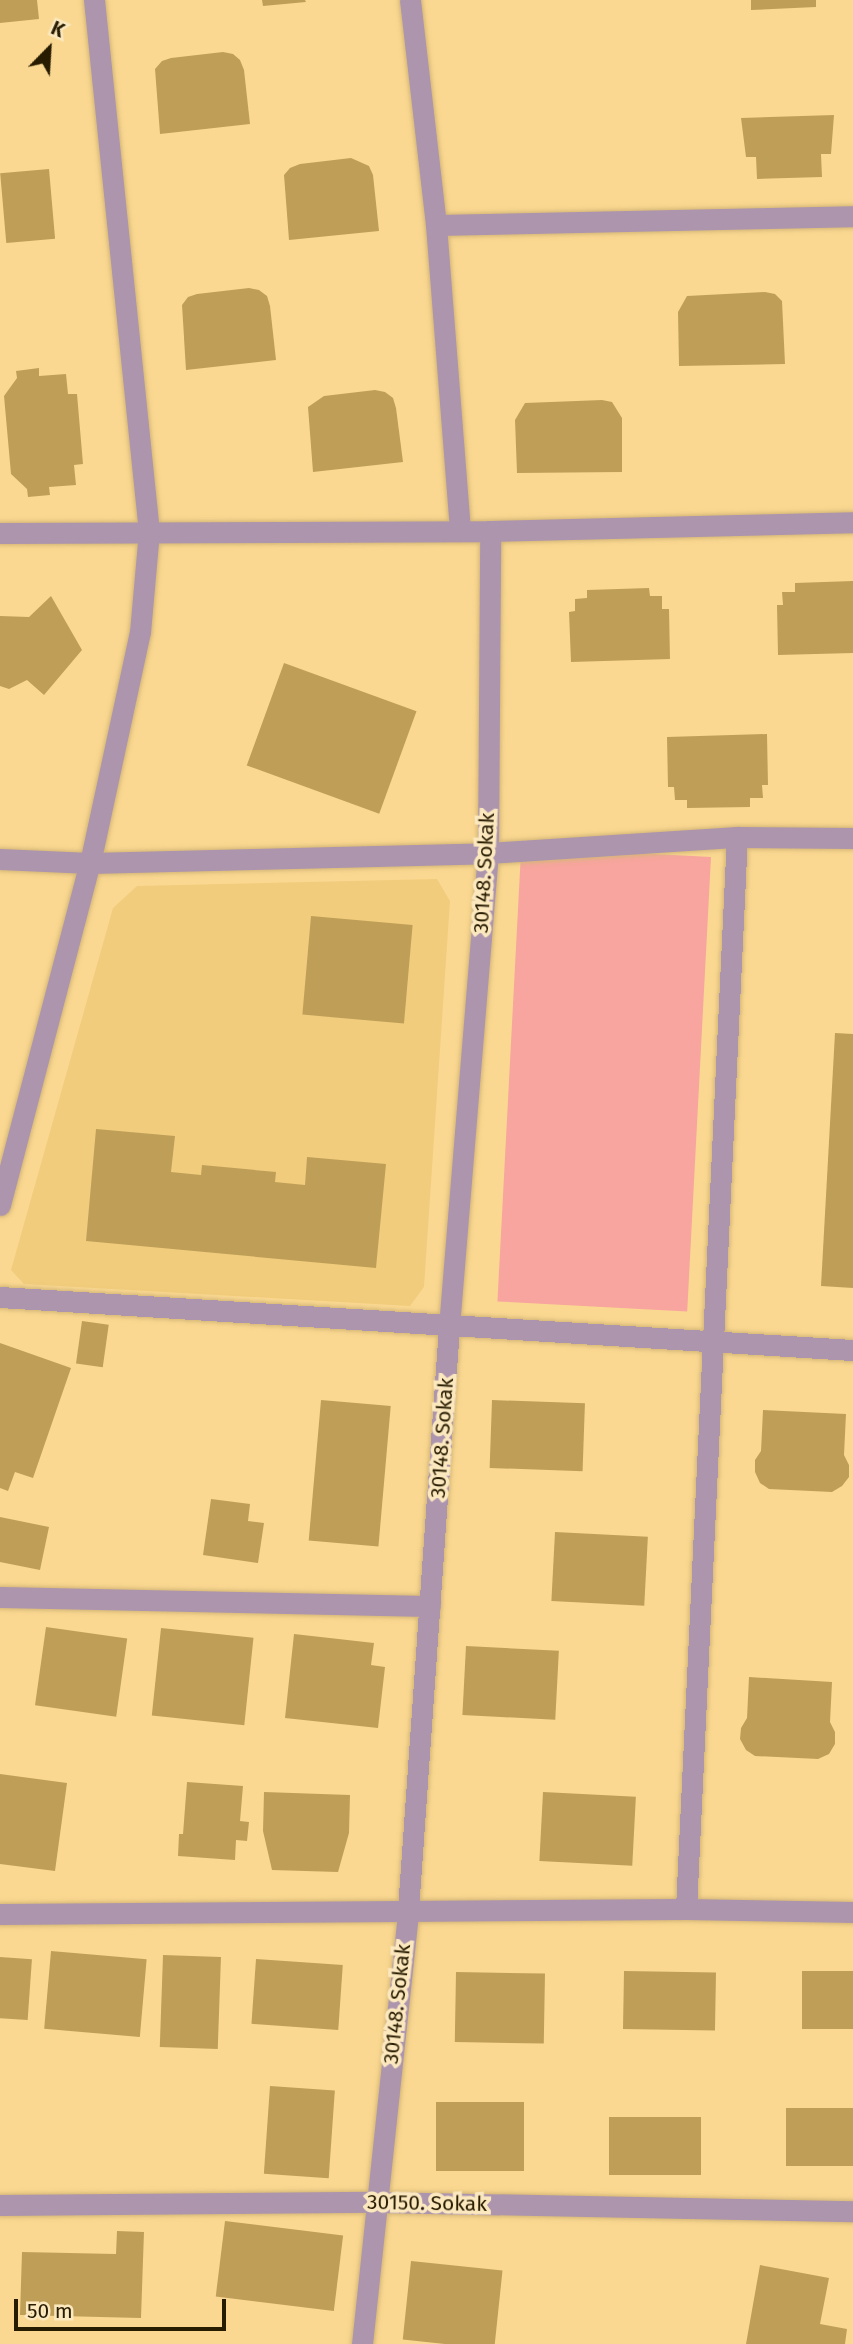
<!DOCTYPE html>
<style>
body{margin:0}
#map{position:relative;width:853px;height:2344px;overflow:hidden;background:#fad891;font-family:"Fira Sans",sans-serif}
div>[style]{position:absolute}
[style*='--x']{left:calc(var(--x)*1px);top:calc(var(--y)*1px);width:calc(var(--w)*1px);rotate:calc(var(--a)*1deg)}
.built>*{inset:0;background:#f1cc7c}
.green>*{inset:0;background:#f7a59e;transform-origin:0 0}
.building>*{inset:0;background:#bf9f58;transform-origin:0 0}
.roads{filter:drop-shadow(0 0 2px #d4b677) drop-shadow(0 0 2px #d4b677)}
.minor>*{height:21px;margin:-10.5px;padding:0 10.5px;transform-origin:10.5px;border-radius:10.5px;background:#ad95ae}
span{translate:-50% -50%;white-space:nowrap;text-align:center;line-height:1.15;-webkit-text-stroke:7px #fce8be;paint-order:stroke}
.street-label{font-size:21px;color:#271b00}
.north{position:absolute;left:14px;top:14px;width:70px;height:70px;-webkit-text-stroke:5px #fce8be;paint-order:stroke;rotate:24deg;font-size:19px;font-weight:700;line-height:28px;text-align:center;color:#271b00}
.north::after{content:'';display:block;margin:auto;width:24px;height:32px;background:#271b00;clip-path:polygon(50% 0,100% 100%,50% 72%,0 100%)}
.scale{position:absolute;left:14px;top:2299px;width:212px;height:32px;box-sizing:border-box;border:4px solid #271b00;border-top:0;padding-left:9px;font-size:21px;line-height:24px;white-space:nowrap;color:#271b00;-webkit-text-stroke:5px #fce8be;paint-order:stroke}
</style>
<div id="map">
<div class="built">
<i style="clip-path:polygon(437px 879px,450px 901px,424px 1287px,410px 1306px,24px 1284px,11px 1270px,113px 908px,137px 886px)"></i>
</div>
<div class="green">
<i style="left:711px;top:857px;width:455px;height:190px;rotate:93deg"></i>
</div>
<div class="building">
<i style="clip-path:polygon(0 0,37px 0,39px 19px,0 23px)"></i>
<i style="clip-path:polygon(262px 0,305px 0,306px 2px,263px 6px)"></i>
<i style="clip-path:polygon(751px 0,816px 0,816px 7px,751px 10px)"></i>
<i style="clip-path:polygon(223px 52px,233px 54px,240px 60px,244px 70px,250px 124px,160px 134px,155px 69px,162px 61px,171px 58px)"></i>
<i style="clip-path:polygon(834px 115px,831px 154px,821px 154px,822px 177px,757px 179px,756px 157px,746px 157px,741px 118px)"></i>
<i style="clip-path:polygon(351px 158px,369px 166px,373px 175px,379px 231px,289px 240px,284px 175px,290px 168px,300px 164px)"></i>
<i style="left:49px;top:169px;width:70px;height:49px;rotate:85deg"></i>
<i style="clip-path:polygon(249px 288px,259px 290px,267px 296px,270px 306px,276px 360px,186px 370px,182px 305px,188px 297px,197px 294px)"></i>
<i style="clip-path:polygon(765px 292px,775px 294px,782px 301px,785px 364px,679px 366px,678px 312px,687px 296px)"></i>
<i style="clip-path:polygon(39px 368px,39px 376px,66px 374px,68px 394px,77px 394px,83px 464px,74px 465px,76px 485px,49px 487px,50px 495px,28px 497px,27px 489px,11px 474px,4px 396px,17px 378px,16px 371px)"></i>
<i style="clip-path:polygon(375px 390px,385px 392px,393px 398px,396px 408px,403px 462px,313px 472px,308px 407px,324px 396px)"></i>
<i style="clip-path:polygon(602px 400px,612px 402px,622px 418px,622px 472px,517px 473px,515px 420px,525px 403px)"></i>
<i style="clip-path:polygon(853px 581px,853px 653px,778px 655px,777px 605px,783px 605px,782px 592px,795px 592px,795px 583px)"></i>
<i style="clip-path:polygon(649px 588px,650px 596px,662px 596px,662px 609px,669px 609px,670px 659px,571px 662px,569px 612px,575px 611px,575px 599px,587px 598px,587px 590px)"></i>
<i style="clip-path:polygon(51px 596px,82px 650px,44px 695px,27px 680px,9px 689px,0 686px,0 616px,29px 617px)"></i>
<i style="left:284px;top:663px;width:141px;height:109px;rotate:20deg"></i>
<i style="clip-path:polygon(767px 734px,768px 785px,762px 785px,763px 798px,750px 798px,750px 807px,687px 808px,687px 800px,675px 800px,674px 787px,668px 787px,667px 737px)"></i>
<i style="left:311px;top:916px;width:102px;height:99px;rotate:5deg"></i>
<i style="clip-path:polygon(835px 1033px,853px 1034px,853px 1288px,821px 1286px)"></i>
<i style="clip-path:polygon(96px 1129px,175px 1136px,171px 1172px,201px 1175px,202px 1165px,276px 1172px,275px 1182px,305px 1185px,307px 1157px,386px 1164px,376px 1268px,86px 1241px)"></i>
<i style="left:82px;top:1321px;width:27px;height:43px;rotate:8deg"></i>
<i style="clip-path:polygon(0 1343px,71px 1368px,33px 1478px,15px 1472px,8px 1491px,0 1488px)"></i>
<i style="left:321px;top:1400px;width:70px;height:141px;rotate:5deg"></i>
<i style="left:492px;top:1400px;width:93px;height:68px;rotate:2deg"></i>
<i style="clip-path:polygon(763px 1410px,846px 1414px,844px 1455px,849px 1465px,849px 1477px,842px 1486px,832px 1492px,769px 1489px,760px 1483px,755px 1472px,755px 1460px,761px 1451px)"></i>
<i style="clip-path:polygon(211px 1499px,250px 1504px,248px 1521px,264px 1523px,258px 1563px,203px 1555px)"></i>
<i style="clip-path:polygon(0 1517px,49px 1527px,40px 1570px,0 1562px)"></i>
<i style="left:555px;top:1532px;width:93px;height:69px;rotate:3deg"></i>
<i style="left:46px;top:1627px;width:82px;height:79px;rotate:8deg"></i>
<i style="left:161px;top:1628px;width:93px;height:88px;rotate:6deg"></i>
<i style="clip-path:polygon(294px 1634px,374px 1643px,371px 1665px,385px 1667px,378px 1728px,285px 1718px)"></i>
<i style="left:466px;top:1646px;width:93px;height:69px;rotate:3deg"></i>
<i style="clip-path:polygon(749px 1677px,832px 1682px,830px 1722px,835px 1732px,835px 1744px,829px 1754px,818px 1759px,755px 1756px,746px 1750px,740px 1739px,741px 1728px,747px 1718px)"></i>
<i style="clip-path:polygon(0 1774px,67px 1783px,55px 1871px,0 1864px)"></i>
<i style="clip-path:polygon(187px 1782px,243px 1786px,240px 1821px,249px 1822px,247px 1841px,236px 1840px,235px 1860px,178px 1856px,179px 1834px,183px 1834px)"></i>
<i style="clip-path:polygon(264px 1792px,350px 1795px,349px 1833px,338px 1872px,272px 1870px,263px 1831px)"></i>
<i style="left:543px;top:1792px;width:93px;height:69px;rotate:3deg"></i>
<i style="left:51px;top:1951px;width:96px;height:78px;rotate:5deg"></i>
<i style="left:163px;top:1955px;width:58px;height:92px;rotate:2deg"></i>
<i style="left:0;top:1957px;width:32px;height:61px;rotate:4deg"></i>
<i style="left:256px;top:1959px;width:87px;height:65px;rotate:4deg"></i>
<i style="left:624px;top:1971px;width:92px;height:58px;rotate:1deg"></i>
<i style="left:802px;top:1971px;width:51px;height:58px"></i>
<i style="left:456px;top:1972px;width:89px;height:70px;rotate:1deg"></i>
<i style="left:270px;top:2086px;width:65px;height:88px;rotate:4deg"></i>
<i style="left:436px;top:2102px;width:88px;height:69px"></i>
<i style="left:786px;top:2108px;width:67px;height:58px"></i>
<i style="left:609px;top:2117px;width:92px;height:58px"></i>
<i style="left:225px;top:2221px;width:119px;height:76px;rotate:7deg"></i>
<i style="clip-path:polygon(117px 2231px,144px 2232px,141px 2318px,20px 2315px,22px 2252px,116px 2254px)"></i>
<i style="left:411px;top:2261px;width:92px;height:79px;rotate:6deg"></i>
<i style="clip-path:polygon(760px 2265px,829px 2278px,820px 2324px,847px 2329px,845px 2344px,746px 2344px)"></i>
</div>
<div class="roads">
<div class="minor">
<i style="--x:410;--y:0;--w:226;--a:83.4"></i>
<i style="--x:436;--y:225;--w:306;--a:85.5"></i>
<i style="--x:436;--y:225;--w:417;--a:-1.2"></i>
<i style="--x:0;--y:533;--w:490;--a:-0.2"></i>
<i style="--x:490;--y:531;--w:363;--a:-1.4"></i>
<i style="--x:0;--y:859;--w:90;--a:2.5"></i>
<i style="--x:90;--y:863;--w:398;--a:-1.4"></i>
<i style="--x:488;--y:853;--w:250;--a:-3.7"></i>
<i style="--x:737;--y:837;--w:116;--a:0.5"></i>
<i style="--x:0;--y:1205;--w:354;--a:-75.3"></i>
<i style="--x:90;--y:863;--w:236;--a:-77.8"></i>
<i style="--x:140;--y:632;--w:100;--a:-84.9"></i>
<i style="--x:149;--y:532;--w:535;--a:-95.9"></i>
<i style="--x:0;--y:1297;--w:855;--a:3.56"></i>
<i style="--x:0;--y:1597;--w:430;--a:1.2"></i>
<i style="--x:686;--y:1909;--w:1073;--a:-87.28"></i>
<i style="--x:0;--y:1914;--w:686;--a:-0.42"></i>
<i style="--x:686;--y:1909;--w:167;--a:1"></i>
<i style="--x:0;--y:2205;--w:375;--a:-0.5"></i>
<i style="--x:375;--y:2202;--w:478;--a:1.1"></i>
<i style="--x:362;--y:2344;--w:436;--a:-83.9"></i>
<i style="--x:408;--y:1910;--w:584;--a:-85.98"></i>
<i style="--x:449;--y:1327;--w:476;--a:-85.3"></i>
<i style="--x:488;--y:853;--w:322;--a:-89.6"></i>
</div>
</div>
<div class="street-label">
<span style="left:484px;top:873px;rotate:-87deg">30148. Sokak</span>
<span style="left:442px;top:1438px;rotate:-86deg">30148. Sokak</span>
<span style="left:397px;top:2004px;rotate:-84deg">30148. Sokak</span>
<span style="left:427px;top:2203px;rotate:1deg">30150. Sokak</span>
</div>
<div class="north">K</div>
<div class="scale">50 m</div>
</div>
